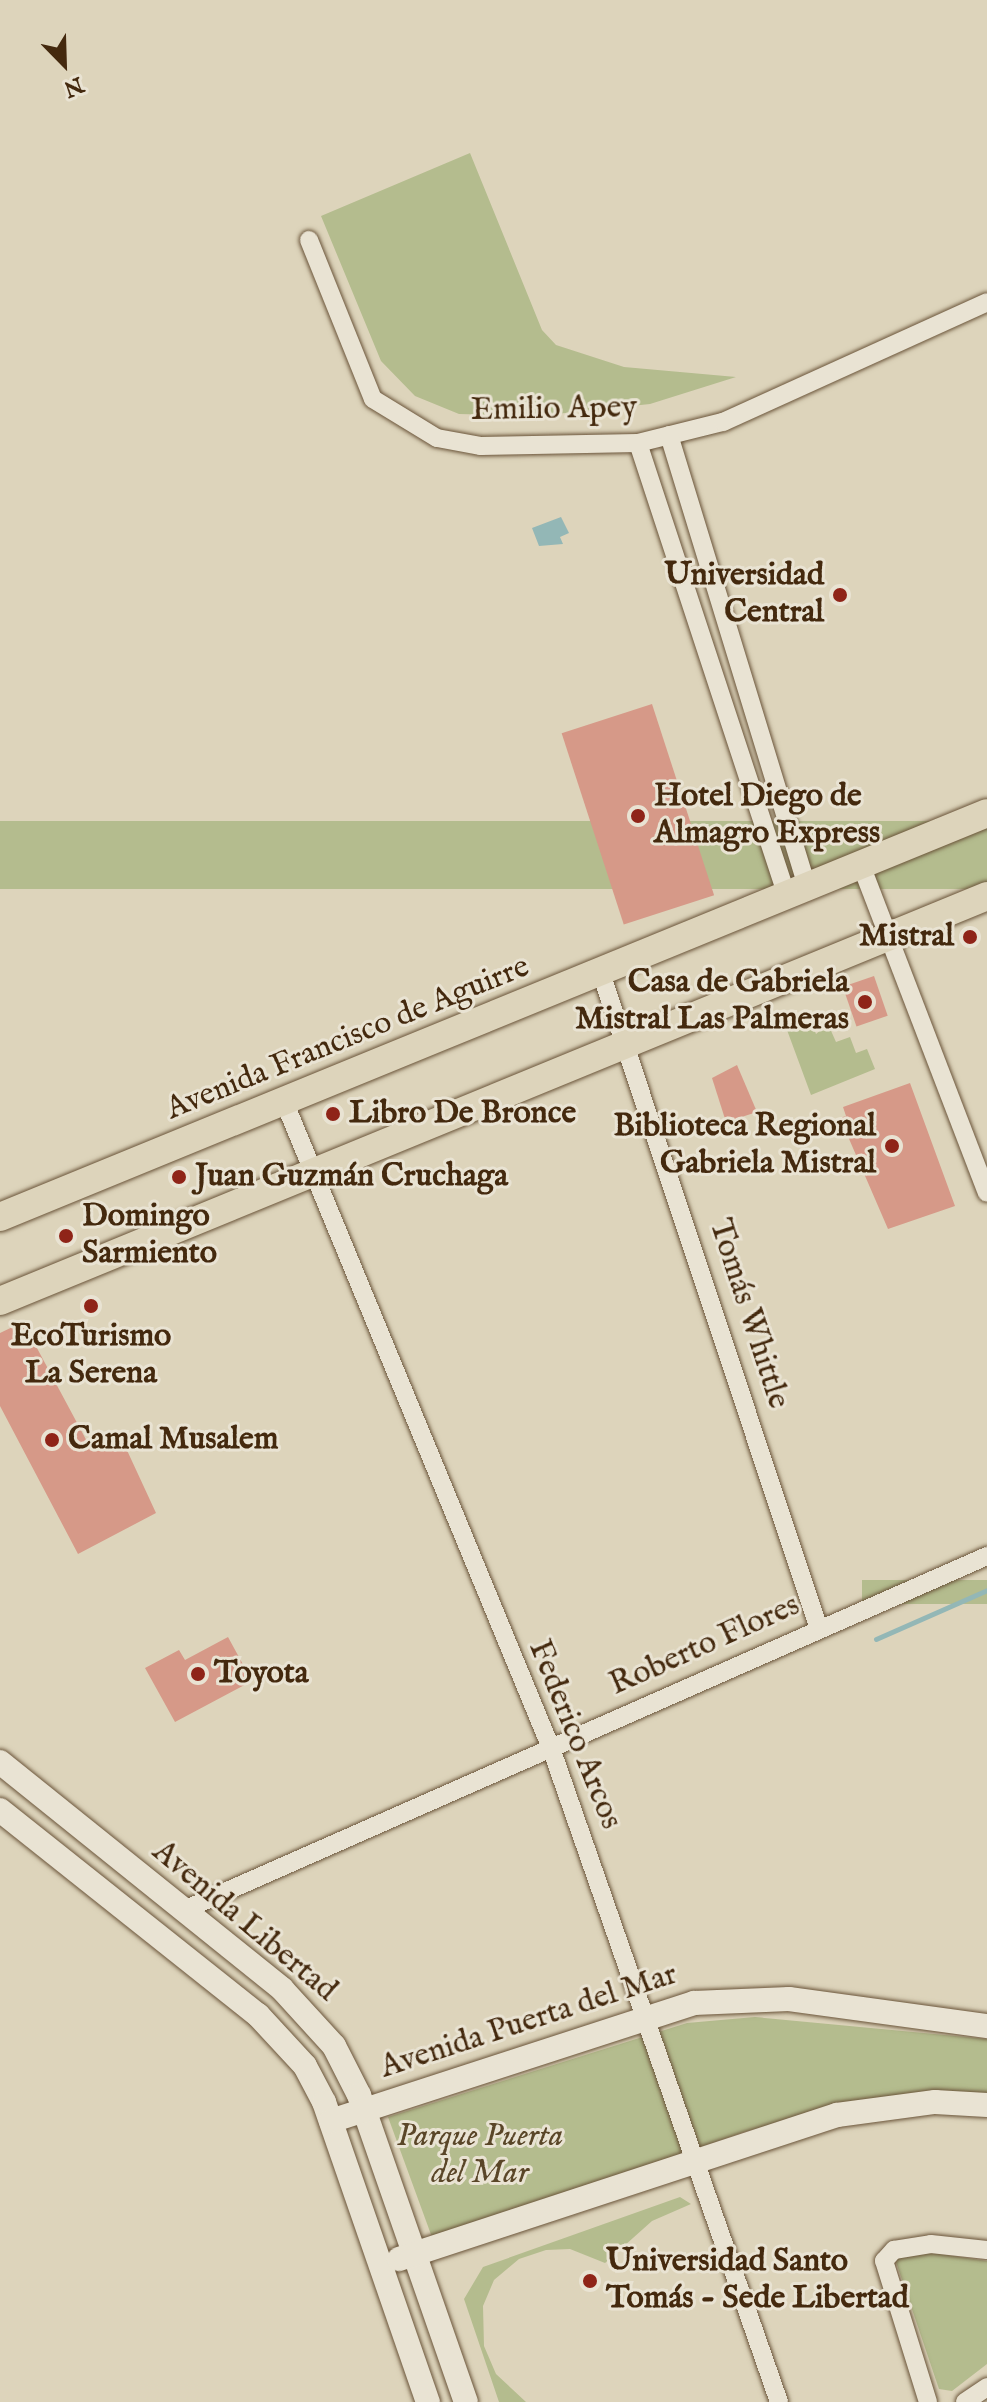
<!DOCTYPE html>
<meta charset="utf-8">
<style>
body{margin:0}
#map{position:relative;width:987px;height:2402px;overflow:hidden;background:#ddd4bb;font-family:"IM FELL English",serif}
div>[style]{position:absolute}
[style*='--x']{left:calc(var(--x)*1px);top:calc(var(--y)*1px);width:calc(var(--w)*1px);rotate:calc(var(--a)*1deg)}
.green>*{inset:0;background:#b4bc8e;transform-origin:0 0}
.water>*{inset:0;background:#93b7b6}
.stream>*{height:5px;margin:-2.5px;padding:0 2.5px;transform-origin:2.5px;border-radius:2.5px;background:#93b7b6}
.building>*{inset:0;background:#d69988;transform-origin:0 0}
.roads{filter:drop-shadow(0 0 2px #6a5439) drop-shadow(0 0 2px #6a5439)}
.street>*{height:18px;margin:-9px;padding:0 9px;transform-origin:9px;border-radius:9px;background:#e9e3d3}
.secondary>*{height:24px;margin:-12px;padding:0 12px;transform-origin:12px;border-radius:12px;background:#e9e3d3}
.primary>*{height:28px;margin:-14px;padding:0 14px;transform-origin:14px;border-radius:14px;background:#ddd4bb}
.dots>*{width:22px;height:22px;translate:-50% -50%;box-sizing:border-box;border:4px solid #e9e3d3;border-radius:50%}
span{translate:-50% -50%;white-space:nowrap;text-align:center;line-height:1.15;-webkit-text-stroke:6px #e9e3d3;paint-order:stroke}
.street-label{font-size:32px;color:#44290e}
.poi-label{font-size:32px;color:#44290e;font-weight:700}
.right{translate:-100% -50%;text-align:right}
.left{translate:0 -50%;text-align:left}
.park-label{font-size:32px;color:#5a4628;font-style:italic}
.north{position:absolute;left:24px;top:24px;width:80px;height:80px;-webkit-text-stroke:6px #e9e3d3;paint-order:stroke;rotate:157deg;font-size:22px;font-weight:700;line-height:32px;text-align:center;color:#44290e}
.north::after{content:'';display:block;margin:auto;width:28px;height:36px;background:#44290e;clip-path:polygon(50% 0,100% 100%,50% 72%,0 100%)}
</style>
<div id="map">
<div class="green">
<i style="clip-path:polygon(470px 153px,542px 330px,556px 345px,624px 367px,736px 377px,650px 404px,537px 416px,459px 414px,415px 396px,381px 361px,321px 216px)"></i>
<i style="left:987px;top:821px;width:68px;height:1066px;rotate:90deg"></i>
<i style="clip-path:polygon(811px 1021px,816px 1034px,828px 1024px,836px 1042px,850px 1037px,856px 1053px,867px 1049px,875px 1069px,811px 1095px,787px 1030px)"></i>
<i style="left:987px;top:1580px;width:24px;height:125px;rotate:90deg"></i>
<i style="clip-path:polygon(755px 2017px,987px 2039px,987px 2096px,851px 2102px,744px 2132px,433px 2240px,388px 2117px,687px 2023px)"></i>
<i style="clip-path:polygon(680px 2197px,691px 2204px,652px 2221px,605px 2263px,570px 2249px,546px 2250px,519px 2259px,494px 2280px,483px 2306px,484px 2346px,496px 2374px,526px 2402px,499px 2402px,464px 2299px,483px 2267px)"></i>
<i style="clip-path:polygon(927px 2252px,987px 2261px,987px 2364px,952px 2391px,939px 2389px,896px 2262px,899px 2255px)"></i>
</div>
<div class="water">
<i style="clip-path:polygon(561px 517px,569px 533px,560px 537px,563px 544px,539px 546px,532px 528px)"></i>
</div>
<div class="stream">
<i style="--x:876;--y:1639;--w:121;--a:-23.8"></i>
</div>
<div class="building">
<i style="left:652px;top:704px;width:201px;height:95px;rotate:72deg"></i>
<i style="left:874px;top:976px;width:42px;height:33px;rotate:71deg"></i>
<i style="clip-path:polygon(737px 1065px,757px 1112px,726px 1122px,712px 1078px)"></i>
<i style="clip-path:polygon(910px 1083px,955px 1206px,888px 1229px,840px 1118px,846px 1116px,843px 1107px)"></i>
<i style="clip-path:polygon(23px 1322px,90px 1447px,119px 1433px,156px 1513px,78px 1554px,0 1406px,0 1333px)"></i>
<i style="clip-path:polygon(228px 1637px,252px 1681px,175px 1722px,145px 1668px,179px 1650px,185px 1660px)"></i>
</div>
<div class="roads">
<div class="street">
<i style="--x:309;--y:240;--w:171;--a:68.1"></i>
<i style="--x:373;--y:399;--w:75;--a:31.4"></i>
<i style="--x:437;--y:438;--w:45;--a:10.3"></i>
<i style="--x:481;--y:446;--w:157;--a:-1.1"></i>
<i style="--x:638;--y:443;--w:88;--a:-13.9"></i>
<i style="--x:723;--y:422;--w:290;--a:-24.4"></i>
<i style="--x:669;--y:435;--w:473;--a:73"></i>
<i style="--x:638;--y:443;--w:476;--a:71.8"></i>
<i style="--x:861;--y:865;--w:351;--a:69"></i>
<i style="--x:601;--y:973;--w:691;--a:71.62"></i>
<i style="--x:284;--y:1101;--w:700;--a:67.58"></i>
<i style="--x:551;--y:1748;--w:693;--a:70.78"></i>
<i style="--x:184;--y:1910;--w:878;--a:-23.79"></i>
<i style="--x:928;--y:2402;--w:148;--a:-107.3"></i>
<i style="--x:884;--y:2261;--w:15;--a:-48"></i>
<i style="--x:894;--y:2250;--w:37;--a:-9"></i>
<i style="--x:931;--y:2244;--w:56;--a:6.1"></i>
<i style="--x:965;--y:2402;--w:27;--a:-34"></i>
</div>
<div class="secondary">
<i style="--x:0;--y:1762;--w:362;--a:38.8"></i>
<i style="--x:282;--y:1989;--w:77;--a:47.6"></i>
<i style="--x:334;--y:2046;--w:55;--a:63"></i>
<i style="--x:359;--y:2095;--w:325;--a:70.8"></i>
<i style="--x:0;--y:1810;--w:330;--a:38.5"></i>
<i style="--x:258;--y:2015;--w:69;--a:47.3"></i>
<i style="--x:305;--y:2066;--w:41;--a:62.2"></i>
<i style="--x:324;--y:2102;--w:318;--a:70.9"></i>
<i style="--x:331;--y:2121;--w:382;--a:-18"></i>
<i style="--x:694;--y:2003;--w:95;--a:-2.4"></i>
<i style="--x:789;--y:1999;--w:200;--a:7.8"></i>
<i style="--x:399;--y:2259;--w:461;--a:-18.2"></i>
<i style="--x:837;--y:2115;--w:99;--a:-7.6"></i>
<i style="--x:935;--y:2102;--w:52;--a:3.3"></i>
</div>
<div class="primary">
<i style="--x:0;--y:1217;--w:1066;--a:-22.26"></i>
<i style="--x:0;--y:1301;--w:1067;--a:-22.31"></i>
</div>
</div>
<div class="dots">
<i style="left:840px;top:595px;background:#8f2418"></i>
<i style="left:638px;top:816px;background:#8f2418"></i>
<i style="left:970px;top:937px;background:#8f2418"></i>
<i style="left:865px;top:1002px;background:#8f2418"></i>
<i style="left:333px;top:1114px;background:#8f2418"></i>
<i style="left:892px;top:1146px;background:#8f2418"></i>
<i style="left:179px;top:1177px;background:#8f2418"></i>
<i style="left:66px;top:1236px;background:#8f2418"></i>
<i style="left:91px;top:1306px;background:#8f2418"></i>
<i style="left:52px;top:1440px;background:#8f2418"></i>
<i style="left:198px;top:1674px;background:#8f2418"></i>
<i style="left:590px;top:2281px;background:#8f2418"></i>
</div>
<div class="street-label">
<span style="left:554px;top:410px;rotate:-1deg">Emilio Apey</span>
<span style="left:348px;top:1039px;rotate:-22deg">Avenida Francisco de Aguirre</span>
<span style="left:748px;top:1314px;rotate:72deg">Tomás Whittle</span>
<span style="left:705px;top:1646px;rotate:-24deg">Roberto Flores</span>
<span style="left:574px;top:1735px;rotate:68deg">Federico Arcos</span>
<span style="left:244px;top:1922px;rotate:40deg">Avenida Libertad</span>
<span style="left:529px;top:2022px;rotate:-18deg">Avenida Puerta del Mar</span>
</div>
<div class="poi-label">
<span class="right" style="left:824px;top:595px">Universidad<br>Central</span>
<span class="left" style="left:654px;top:816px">Hotel Diego de<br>Almagro Express</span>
<span class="right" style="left:954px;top:937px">Mistral</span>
<span class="right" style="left:849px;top:1002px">Casa de Gabriela<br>Mistral Las Palmeras</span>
<span class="left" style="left:349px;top:1114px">Libro De Bronce</span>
<span class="right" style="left:876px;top:1146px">Biblioteca Regional<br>Gabriela Mistral</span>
<span class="left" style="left:195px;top:1177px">Juan Guzmán Cruchaga</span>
<span class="left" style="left:82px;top:1236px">Domingo<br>Sarmiento</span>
<span style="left:91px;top:1356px">EcoTurismo<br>La Serena</span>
<span class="left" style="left:68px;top:1440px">Camal Musalem</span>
<span class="left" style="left:214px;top:1674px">Toyota</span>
<span class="left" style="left:606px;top:2281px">Universidad Santo<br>Tomás - Sede Libertad</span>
</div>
<div class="park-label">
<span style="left:480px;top:2156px">Parque Puerta<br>del Mar</span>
</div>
<div class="north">N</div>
</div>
